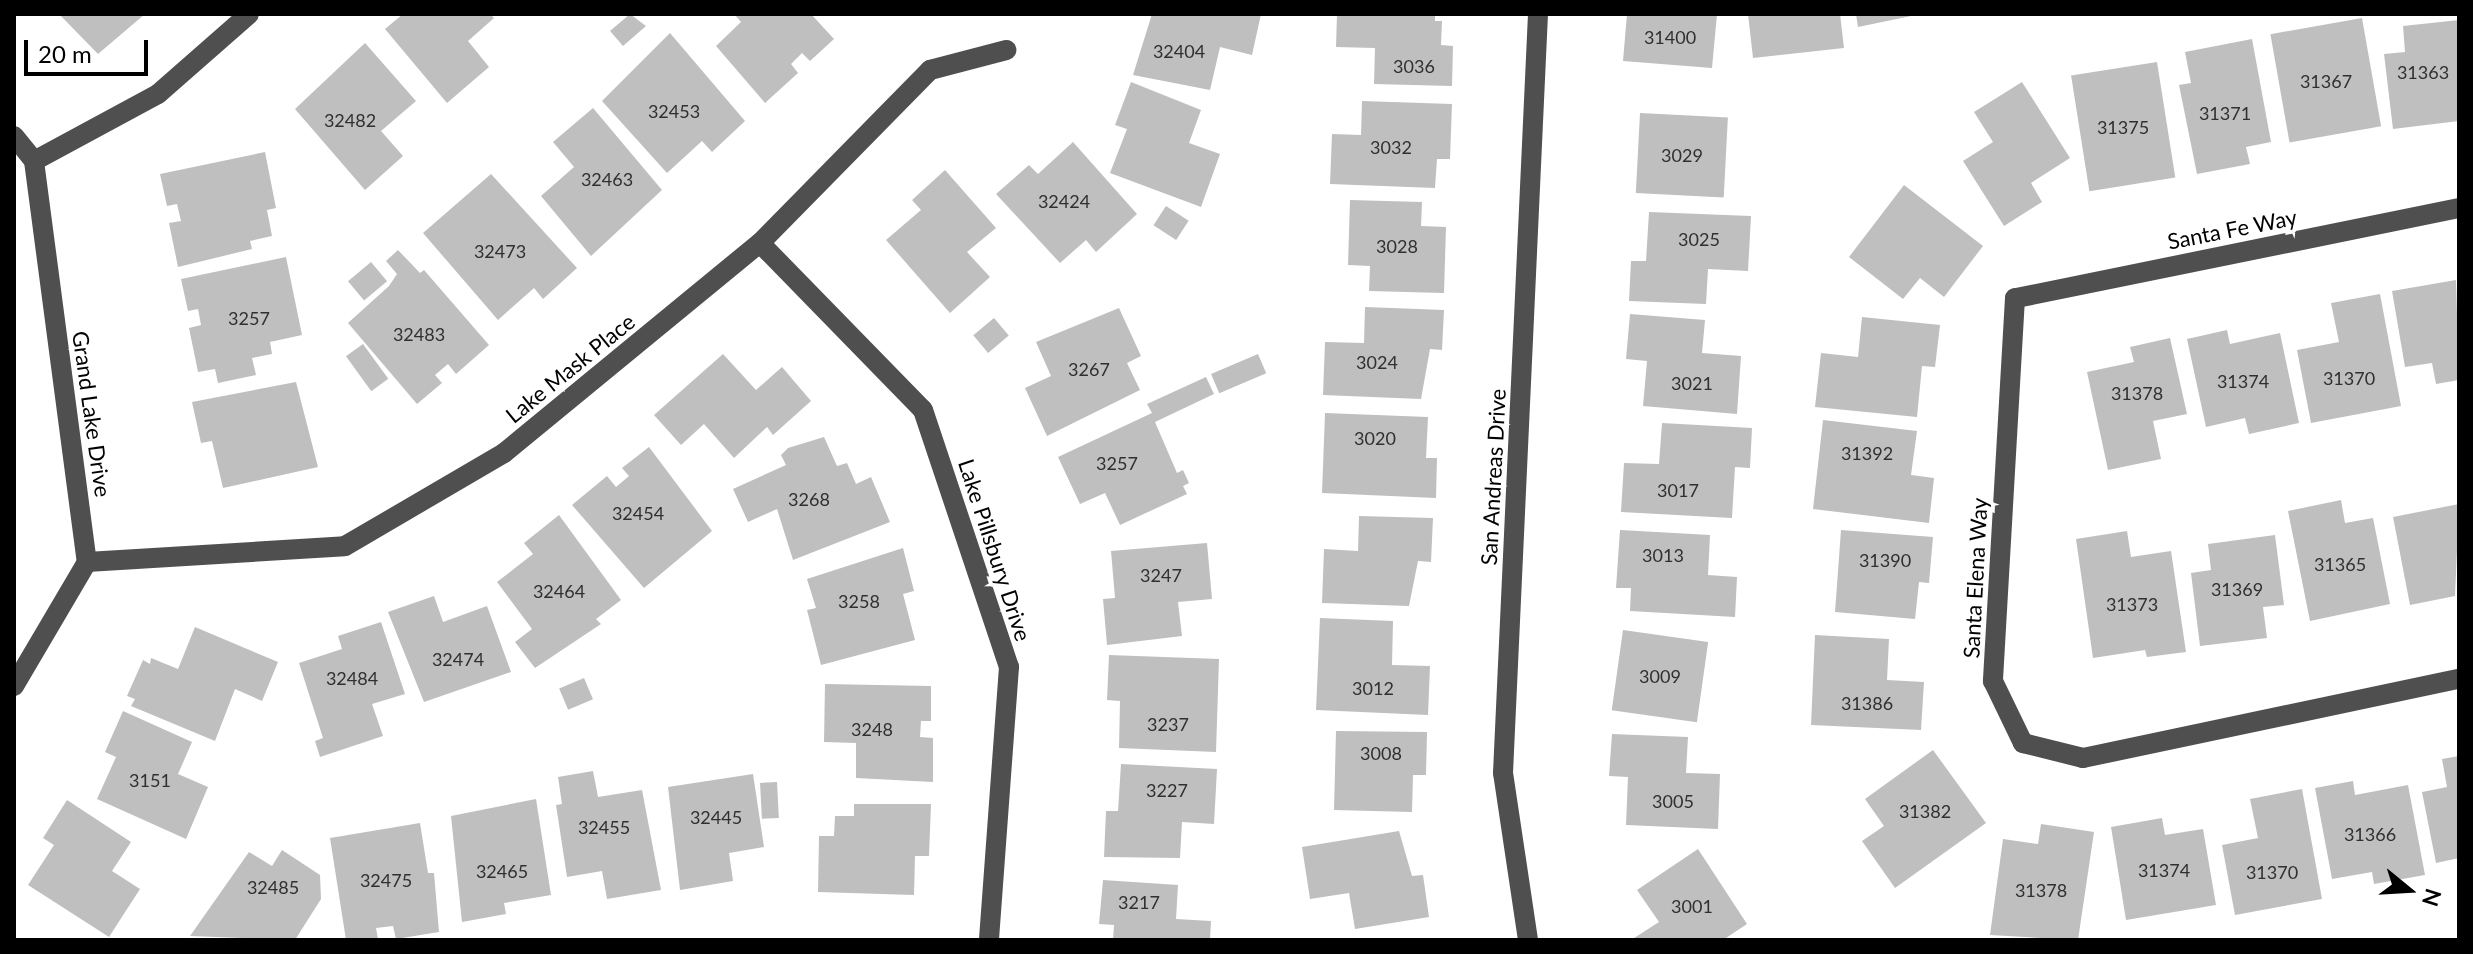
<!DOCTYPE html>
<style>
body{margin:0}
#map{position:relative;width:2473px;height:954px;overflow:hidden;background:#fff;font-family:Lato,sans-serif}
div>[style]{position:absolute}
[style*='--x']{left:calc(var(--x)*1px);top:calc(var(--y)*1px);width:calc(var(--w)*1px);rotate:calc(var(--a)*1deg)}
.building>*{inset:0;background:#bfbfbf;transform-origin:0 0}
.minor>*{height:20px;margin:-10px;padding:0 10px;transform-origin:10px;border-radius:10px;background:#4f4f4f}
span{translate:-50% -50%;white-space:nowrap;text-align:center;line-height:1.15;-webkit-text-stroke:8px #fff;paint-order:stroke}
.number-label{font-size:18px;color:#303030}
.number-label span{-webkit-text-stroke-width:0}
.street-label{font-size:22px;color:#000}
.frame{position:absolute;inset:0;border:16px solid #000;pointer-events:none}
.north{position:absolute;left:2369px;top:850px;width:80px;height:80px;-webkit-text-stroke:6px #fff;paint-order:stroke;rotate:108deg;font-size:22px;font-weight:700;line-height:32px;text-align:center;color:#000}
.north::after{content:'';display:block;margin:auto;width:28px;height:36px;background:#000;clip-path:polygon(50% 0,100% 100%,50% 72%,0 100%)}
.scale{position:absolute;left:24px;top:40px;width:124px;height:36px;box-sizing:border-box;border:4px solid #000;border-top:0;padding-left:10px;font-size:24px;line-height:28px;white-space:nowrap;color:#000;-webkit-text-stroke:6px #fff;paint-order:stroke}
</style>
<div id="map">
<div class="building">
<i style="clip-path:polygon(59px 14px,145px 14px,98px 54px)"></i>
<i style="clip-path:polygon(403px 14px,490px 14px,494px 18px,468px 41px,489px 67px,447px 103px,385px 29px)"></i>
<i style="clip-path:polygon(630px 14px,646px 26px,623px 46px,610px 31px)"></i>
<i style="clip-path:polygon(734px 14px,811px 14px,834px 39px,810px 61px,802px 53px,791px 64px,798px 73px,765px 103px,716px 46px,741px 22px)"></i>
<i style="clip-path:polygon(1152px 14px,1261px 14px,1252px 55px,1220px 47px,1210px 90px,1133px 75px)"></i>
<i style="clip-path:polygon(1337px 14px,1435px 14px,1435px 21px,1442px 21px,1441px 45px,1453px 46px,1452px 86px,1374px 84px,1375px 48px,1336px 47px)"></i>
<i style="clip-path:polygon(1627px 14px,1717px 14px,1712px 68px,1623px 61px)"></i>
<i style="clip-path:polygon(1748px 14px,1840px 14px,1844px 48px,1753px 58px)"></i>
<i style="clip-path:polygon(1856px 14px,1915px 14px,1916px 15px,1858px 27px)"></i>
<i style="left:2362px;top:18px;width:110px;height:93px;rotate:80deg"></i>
<i style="clip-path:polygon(2459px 20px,2459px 121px,2393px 129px,2384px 54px,2405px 52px,2403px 26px)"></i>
<i style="clip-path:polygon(670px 33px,745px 121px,712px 152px,702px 141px,667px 173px,602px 101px)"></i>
<i style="clip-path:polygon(2252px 39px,2271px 142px,2246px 147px,2250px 164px,2197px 174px,2179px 85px,2191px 83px,2185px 52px)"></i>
<i style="clip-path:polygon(365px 43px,416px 101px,381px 131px,403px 156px,365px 190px,295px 109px)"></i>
<i style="left:2157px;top:62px;width:117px;height:87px;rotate:81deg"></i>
<i style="clip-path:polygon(1131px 82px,1201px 110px,1189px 143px,1220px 154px,1201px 207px,1110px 173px,1127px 129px,1115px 125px)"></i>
<i style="clip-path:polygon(2022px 82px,2070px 158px,2031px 183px,2042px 202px,2004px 226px,1963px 161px,1993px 142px,1974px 112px)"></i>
<i style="clip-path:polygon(1362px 101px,1452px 104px,1450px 159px,1437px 159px,1435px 188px,1330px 184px,1332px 134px,1361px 135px)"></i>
<i style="clip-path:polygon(593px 108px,662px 190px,591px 256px,541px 196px,574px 167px,553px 142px)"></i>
<i style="left:1640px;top:113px;width:88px;height:80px;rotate:3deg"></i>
<i style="clip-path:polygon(1073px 142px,1137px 214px,1096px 252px,1086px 240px,1060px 263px,996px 194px,1029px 165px,1038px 174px)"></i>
<i style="clip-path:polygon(265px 152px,276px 208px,267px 210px,272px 236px,250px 241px,252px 249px,178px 267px,169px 223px,181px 221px,177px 204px,167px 206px,160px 174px)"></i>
<i style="clip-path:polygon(945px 170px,996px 228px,967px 252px,990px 277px,950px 313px,886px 240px,921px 210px,912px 200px)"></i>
<i style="clip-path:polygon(491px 174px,577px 268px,543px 299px,534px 288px,498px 320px,423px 233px)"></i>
<i style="clip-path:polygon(1904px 185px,1983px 246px,1944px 297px,1920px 278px,1903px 299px,1849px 257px)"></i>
<i style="clip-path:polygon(1350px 200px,1422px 202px,1421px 226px,1446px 227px,1444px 293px,1369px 291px,1370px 266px,1348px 265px)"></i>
<i style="left:1166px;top:206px;width:27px;height:23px;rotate:33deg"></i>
<i style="clip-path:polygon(1649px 212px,1751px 216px,1748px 271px,1708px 269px,1706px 304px,1629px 301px,1631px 261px,1646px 261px)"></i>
<i style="clip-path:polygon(398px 250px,420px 273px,424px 270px,489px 345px,456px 374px,448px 364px,435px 375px,442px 383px,417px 404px,348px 323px,389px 286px,397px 274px,386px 261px)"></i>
<i style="clip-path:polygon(286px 257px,302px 335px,270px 342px,272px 354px,252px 358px,256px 375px,218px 383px,215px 369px,198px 372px,189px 328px,201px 325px,198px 309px,188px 311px,181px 279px)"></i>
<i style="left:371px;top:262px;width:25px;height:30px;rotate:50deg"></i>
<i style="clip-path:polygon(2456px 280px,2459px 380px,2436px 384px,2432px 363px,2405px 367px,2392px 291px)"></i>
<i style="clip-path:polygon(2380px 294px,2401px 406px,2311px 423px,2297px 350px,2339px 342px,2331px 303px)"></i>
<i style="clip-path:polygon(1365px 307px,1444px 310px,1442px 350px,1430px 349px,1421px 399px,1323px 395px,1325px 342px,1364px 343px)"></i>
<i style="clip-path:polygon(1119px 308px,1141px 356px,1127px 363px,1140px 390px,1047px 436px,1025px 388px,1051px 376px,1036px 342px)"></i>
<i style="clip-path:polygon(1630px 314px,1705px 320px,1702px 353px,1741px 356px,1737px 414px,1643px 406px,1647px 361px,1626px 359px)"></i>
<i style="clip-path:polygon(1862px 317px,1940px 325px,1935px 367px,1922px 366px,1917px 417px,1815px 407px,1821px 353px,1858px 357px)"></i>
<i style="left:994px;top:318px;width:23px;height:27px;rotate:50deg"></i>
<i style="clip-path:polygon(2227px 330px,2230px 344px,2280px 333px,2299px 423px,2249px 434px,2245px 418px,2206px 427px,2187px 339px)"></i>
<i style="clip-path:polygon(2170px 338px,2187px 414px,2153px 421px,2161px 459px,2108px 470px,2087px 372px,2134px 362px,2130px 347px)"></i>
<i style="left:363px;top:344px;width:43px;height:21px;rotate:54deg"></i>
<i style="clip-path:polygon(723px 354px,756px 390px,782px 367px,811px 401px,773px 435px,767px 427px,734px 458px,704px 424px,681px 445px,654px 415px)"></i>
<i style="left:1258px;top:354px;width:21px;height:51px;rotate:67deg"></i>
<i style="clip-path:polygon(1206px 377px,1214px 394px,1155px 422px,1177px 473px,1183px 470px,1189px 483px,1183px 486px,1187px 494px,1120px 525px,1105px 493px,1080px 504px,1058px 457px,1152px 413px,1147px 404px)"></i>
<i style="clip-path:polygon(296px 382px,318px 467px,223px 488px,212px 441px,201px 443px,192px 402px)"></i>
<i style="clip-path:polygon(1325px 413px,1428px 417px,1426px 458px,1437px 458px,1436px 498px,1322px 493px)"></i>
<i style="clip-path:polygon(1823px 420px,1917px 431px,1911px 475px,1934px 478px,1929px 523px,1813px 509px)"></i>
<i style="clip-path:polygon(1662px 423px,1752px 428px,1750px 468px,1735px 467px,1732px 518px,1621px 512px,1624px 463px,1659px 464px)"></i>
<i style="clip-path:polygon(824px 437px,837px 466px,847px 463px,856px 484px,871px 477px,890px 522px,793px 560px,777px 509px,748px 522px,733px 489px,786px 465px,781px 455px,788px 448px)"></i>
<i style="clip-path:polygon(649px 447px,712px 531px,644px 588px,572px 505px,607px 476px,616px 487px,629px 476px,622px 468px)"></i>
<i style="clip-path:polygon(2341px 500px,2345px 523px,2373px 518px,2390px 604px,2310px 621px,2288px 511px)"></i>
<i style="clip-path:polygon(2459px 504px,2455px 596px,2410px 605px,2393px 517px)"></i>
<i style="clip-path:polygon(559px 515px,621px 600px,596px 619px,601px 624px,535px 668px,515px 642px,532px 629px,497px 582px,533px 554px,524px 543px)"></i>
<i style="clip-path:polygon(1359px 516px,1433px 518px,1431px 562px,1418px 561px,1409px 606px,1322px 603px,1324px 549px,1358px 551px)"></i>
<i style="clip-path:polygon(1620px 530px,1710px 535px,1708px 575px,1737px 577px,1735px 617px,1630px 611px,1631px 588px,1616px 588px)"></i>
<i style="clip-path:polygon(1841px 530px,1933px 537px,1929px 583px,1919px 582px,1915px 619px,1835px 612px)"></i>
<i style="clip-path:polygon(2127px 531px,2131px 557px,2171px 551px,2186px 652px,2147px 657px,2145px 650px,2093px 658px,2076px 539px)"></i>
<i style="clip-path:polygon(2275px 535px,2284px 605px,2263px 607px,2267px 638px,2200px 646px,2191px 573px,2211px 570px,2208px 544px)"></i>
<i style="clip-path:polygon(1207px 543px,1212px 599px,1178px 602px,1182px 636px,1107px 645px,1103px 599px,1115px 598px,1111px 551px)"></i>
<i style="clip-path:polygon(903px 548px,914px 591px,903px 594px,915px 640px,821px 665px,807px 610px,816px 608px,807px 579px)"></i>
<i style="clip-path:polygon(434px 596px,443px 622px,487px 606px,511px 672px,424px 702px,388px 612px)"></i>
<i style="clip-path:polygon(1320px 618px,1393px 621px,1392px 665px,1430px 666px,1428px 715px,1316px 710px)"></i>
<i style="clip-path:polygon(381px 622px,405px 694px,372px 704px,383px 736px,320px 757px,315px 741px,323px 738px,299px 663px,342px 649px,338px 636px)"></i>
<i style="clip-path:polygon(195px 627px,278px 662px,262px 701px,235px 689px,215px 741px,131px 706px,135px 699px,127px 696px,143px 660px,150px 664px,151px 658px,178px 669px)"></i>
<i style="left:1623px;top:630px;width:86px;height:81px;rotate:8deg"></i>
<i style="clip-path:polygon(1815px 635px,1889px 639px,1887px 680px,1924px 682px,1921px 730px,1811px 725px)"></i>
<i style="clip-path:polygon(1109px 655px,1219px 659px,1216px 752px,1119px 748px,1120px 701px,1107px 700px)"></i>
<i style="left:584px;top:678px;width:23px;height:27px;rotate:67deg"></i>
<i style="clip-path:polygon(825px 684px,931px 686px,931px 721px,921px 721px,920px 737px,933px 738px,933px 782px,856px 778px,856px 743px,824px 742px)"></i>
<i style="clip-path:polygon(123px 711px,192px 742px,178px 774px,208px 787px,186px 839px,97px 799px,116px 757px,105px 752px)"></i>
<i style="clip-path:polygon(1336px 731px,1427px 732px,1426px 775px,1413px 775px,1412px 812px,1334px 810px)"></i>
<i style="clip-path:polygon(1612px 734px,1688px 737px,1686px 773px,1720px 774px,1718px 829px,1626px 825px,1628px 777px,1609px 776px)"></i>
<i style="clip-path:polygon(1933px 750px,1986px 823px,1895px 888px,1862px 841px,1884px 826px,1865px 799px)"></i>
<i style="clip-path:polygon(2459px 756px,2459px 858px,2436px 863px,2422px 792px,2447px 787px,2442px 759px)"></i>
<i style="clip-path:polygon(1121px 764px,1217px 769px,1214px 824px,1182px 822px,1180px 858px,1104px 857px,1106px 811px,1118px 811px)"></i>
<i style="clip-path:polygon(593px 771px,598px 797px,642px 790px,661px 890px,607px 899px,602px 871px,567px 877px,556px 805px,562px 804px,558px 777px)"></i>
<i style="clip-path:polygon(753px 774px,764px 847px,729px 853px,733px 881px,680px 890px,668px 787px)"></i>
<i style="clip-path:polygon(2353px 781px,2355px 795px,2408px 785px,2425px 875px,2374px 884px,2372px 872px,2332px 879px,2315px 788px)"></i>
<i style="left:777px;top:782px;width:36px;height:17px;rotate:87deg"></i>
<i style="clip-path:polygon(2302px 789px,2322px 899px,2235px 915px,2222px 845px,2258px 838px,2250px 799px)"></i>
<i style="clip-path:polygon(536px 799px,551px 895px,504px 903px,506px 914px,462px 922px,451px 816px)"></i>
<i style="clip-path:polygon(67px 800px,131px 842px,112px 871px,140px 889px,109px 937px,28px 885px,54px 845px,43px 838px)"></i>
<i style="clip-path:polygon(854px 804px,931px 804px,929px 856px,915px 856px,914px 895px,818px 892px,819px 836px,834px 836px,835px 816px,854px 816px)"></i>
<i style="clip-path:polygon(2162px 818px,2165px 835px,2203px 829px,2216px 905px,2126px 920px,2111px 827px)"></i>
<i style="clip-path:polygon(420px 823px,428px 873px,434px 873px,439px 932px,396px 939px,393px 926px,376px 928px,378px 939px,346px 940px,330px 838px)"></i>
<i style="clip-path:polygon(2041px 824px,2094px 832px,2078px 940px,1990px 935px,2003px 839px,2038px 844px)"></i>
<i style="clip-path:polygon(1399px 831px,1412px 876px,1423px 875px,1429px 917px,1355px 929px,1349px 893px,1310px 899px,1302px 847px)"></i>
<i style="clip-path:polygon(1698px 849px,1747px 924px,1723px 940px,1631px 940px,1659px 922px,1637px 890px)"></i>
<i style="clip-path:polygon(282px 850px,320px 875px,321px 899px,295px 940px,190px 936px,249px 852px,272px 866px)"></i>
<i style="clip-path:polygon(1103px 880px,1178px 885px,1176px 919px,1211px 921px,1210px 940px,1113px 940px,1114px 925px,1099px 924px)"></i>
</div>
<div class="minor">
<i style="--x:14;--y:136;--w:32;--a:51"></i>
<i style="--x:34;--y:161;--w:404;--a:82.5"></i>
<i style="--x:87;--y:562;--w:144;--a:120.5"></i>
<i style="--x:34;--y:161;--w:141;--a:-28.4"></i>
<i style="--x:158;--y:94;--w:121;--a:-41.3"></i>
<i style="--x:2459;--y:208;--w:453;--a:168.5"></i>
<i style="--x:2015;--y:298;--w:384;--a:93.3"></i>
<i style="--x:1993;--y:681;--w:69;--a:64.2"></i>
<i style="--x:2023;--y:743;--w:62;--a:14"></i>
<i style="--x:2083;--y:758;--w:384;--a:-11.9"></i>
<i style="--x:760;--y:243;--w:233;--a:45.7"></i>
<i style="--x:923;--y:410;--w:271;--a:71.5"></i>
<i style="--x:1009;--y:667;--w:274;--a:94.2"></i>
<i style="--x:87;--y:562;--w:258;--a:-3.5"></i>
<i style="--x:345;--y:546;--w:184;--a:-30.3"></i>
<i style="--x:504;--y:453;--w:331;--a:-39.4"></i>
<i style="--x:760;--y:243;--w:243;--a:-45.5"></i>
<i style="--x:930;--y:70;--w:79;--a:-14.7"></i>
<i style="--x:1528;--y:940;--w:169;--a:-98.5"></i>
<i style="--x:1503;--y:773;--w:760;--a:-87.36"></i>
</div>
<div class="number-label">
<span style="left:1670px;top:37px">31400</span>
<span style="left:1179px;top:51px">32404</span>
<span style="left:1414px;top:66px">3036</span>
<span style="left:2423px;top:72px">31363</span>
<span style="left:2326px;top:81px">31367</span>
<span style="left:674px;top:111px">32453</span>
<span style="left:2225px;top:113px">31371</span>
<span style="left:350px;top:120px">32482</span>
<span style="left:2123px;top:127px">31375</span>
<span style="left:1391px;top:147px">3032</span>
<span style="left:1682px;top:155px">3029</span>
<span style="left:607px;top:179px">32463</span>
<span style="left:1064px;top:201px">32424</span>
<span style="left:1699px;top:239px">3025</span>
<span style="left:1397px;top:246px">3028</span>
<span style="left:500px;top:251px">32473</span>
<span style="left:249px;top:318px">3257</span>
<span style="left:419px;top:334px">32483</span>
<span style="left:1377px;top:362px">3024</span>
<span style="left:1089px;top:369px">3267</span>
<span style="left:2349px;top:378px">31370</span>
<span style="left:2243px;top:381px">31374</span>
<span style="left:1692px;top:383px">3021</span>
<span style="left:2137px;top:393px">31378</span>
<span style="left:1375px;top:438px">3020</span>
<span style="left:1867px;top:453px">31392</span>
<span style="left:1117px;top:463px">3257</span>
<span style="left:1678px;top:490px">3017</span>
<span style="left:809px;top:499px">3268</span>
<span style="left:638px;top:513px">32454</span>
<span style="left:1663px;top:555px">3013</span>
<span style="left:1885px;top:560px">31390</span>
<span style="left:2340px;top:564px">31365</span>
<span style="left:1161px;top:575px">3247</span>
<span style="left:2237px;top:589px">31369</span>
<span style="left:559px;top:591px">32464</span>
<span style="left:859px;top:601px">3258</span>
<span style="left:2132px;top:604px">31373</span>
<span style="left:458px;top:659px">32474</span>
<span style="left:1660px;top:676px">3009</span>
<span style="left:352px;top:678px">32484</span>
<span style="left:1373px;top:688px">3012</span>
<span style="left:1867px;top:703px">31386</span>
<span style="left:1168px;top:724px">3237</span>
<span style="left:872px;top:729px">3248</span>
<span style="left:1381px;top:753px">3008</span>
<span style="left:150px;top:780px">3151</span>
<span style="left:1167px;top:790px">3227</span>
<span style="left:1673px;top:801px">3005</span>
<span style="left:1925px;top:811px">31382</span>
<span style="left:716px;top:817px">32445</span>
<span style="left:604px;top:827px">32455</span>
<span style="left:2370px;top:834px">31366</span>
<span style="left:2164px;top:870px">31374</span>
<span style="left:502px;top:871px">32465</span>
<span style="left:2272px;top:872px">31370</span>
<span style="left:386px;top:880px">32475</span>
<span style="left:273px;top:887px">32485</span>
<span style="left:2041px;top:890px">31378</span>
<span style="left:1139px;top:902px">3217</span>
<span style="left:1692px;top:906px">3001</span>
</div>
<div class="street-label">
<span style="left:2232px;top:229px;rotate:-11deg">Santa Fe Way</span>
<span style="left:570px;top:368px;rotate:-39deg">Lake Mask Place</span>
<span style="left:92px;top:414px;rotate:82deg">Grand Lake Drive</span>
<span style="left:1493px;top:477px;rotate:-87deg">San Andreas Drive</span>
<span style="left:995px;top:550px;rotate:72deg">Lake Pillsbury Drive</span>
<span style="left:1975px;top:578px;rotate:-87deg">Santa Elena Way</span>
</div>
<div class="frame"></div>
<div class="north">N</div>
<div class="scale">20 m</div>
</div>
